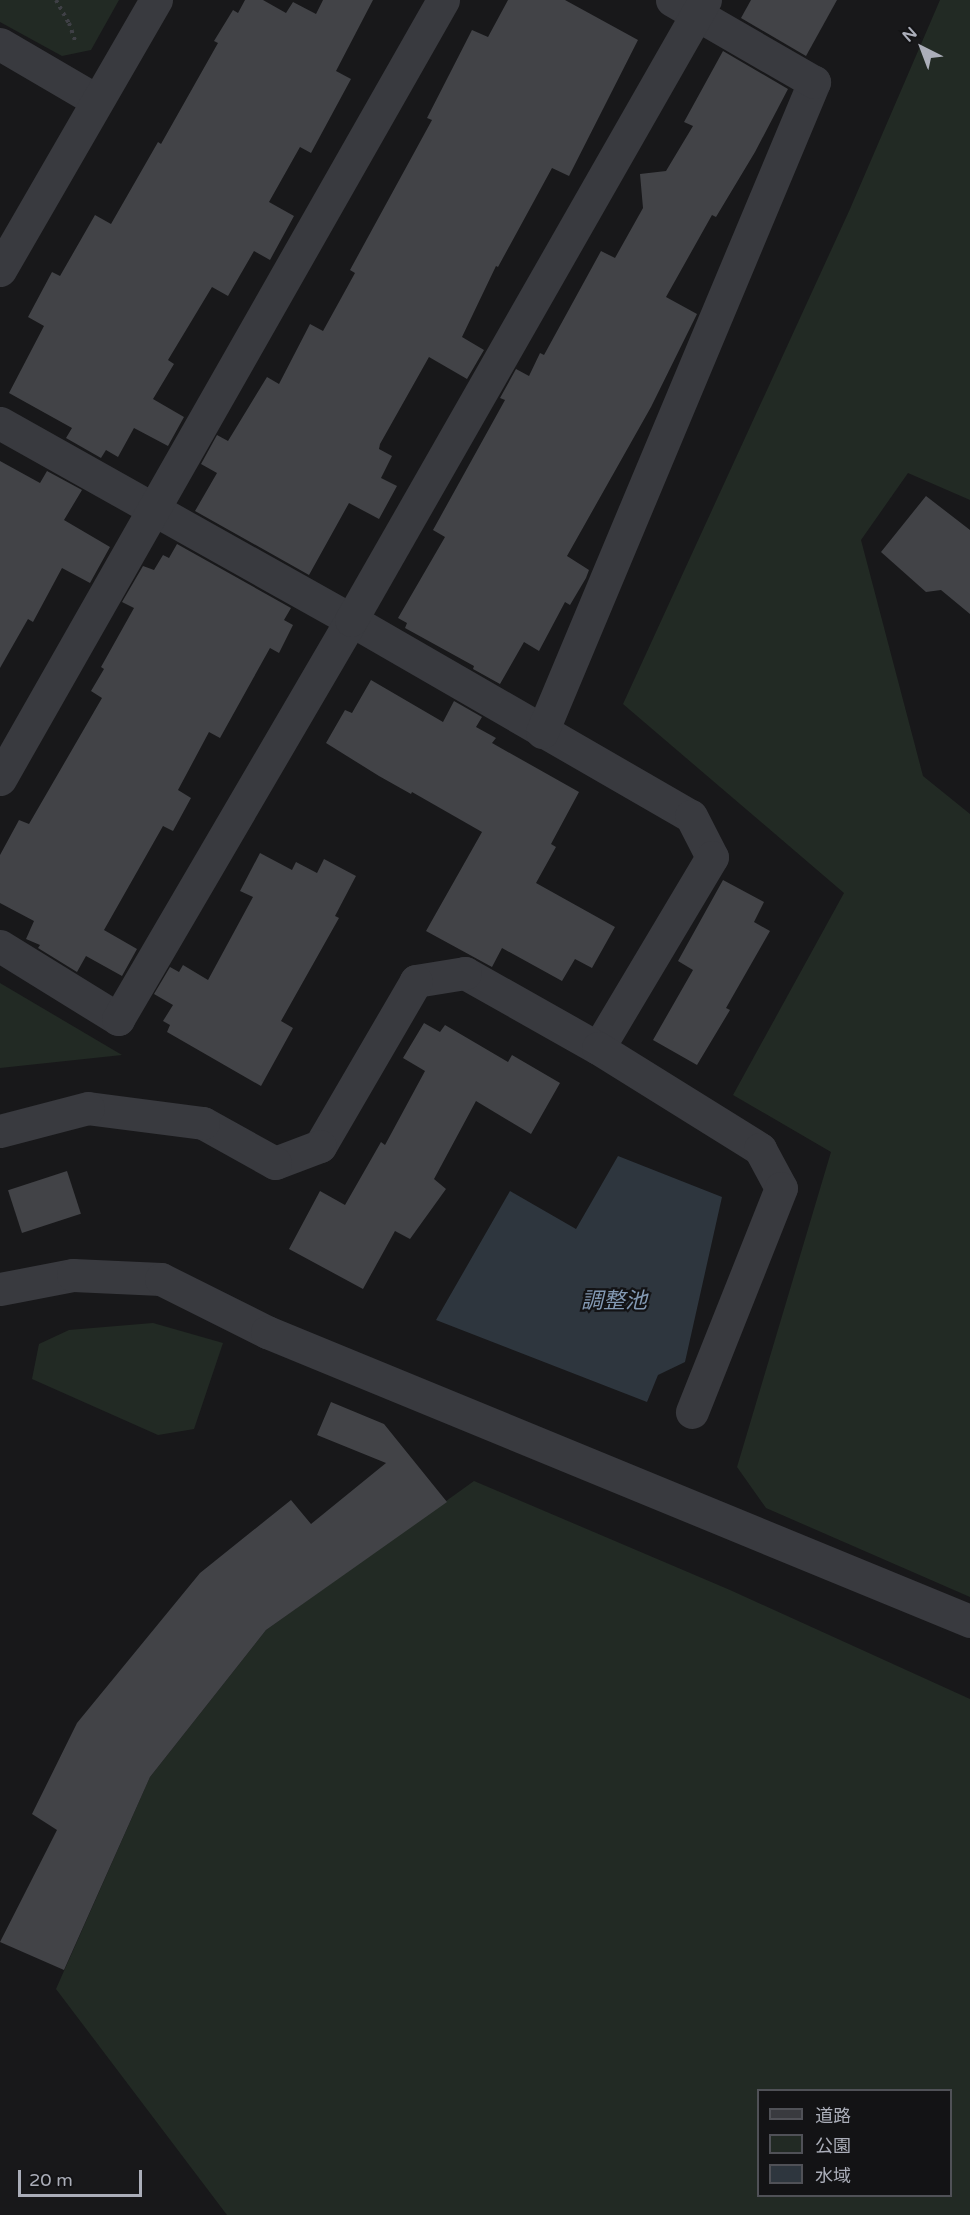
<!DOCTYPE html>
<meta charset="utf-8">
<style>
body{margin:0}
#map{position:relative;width:970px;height:2215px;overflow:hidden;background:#18181a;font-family:"Varela Round","Noto Sans JP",sans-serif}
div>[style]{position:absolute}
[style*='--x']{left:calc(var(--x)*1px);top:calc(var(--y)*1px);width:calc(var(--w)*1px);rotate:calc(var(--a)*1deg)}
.green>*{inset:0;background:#222a24}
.water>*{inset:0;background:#2e363e}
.building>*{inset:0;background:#424347;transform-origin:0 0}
.path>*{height:4px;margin-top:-2px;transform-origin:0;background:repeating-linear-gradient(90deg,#3f4046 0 3px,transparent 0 7.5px)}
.minor>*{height:33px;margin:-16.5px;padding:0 16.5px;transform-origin:16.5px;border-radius:16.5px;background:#393a3f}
span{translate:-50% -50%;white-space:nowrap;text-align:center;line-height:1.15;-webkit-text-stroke:4.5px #131315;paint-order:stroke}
.water-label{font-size:22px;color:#8399b3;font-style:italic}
.legend{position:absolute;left:757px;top:2089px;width:195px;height:108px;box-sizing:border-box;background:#131315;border:2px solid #505157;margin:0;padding:8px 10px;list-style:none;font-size:18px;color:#abaeb9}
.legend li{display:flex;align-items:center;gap:12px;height:30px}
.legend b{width:30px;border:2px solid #505157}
.north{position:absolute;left:892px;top:18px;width:60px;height:60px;-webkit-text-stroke:4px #131315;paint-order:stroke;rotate:318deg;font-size:16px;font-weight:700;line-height:24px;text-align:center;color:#abaeb9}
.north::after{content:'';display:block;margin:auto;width:21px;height:27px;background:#abaeb9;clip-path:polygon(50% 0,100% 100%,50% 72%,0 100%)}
.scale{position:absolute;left:18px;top:2170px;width:124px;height:27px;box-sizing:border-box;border:3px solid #abaeb9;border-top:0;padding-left:8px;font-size:18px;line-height:21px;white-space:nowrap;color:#abaeb9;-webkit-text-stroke:4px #131315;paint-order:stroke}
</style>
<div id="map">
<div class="green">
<i style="clip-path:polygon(0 0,119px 0,91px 50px,62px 56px,0 22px)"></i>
<i style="clip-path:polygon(940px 0,970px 0,970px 500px,908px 473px,861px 540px,923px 776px,970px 814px,970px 1597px,766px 1508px,737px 1467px,831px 1152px,733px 1095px,844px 893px,623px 704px,850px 209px)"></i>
<i style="clip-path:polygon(0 983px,122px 1055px,0 1068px)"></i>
<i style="clip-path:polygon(153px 1323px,223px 1343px,194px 1429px,158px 1435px,32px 1379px,39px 1344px,69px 1330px)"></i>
<i style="clip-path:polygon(evenodd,474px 1481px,730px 1590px,970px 1699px,970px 2215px,227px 2215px,56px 1989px,150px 1777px,266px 1630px,474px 1481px,758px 2090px,950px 2090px,950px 2196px,758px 2196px,758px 2090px)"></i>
</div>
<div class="water">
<i style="clip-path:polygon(618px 1156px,722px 1197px,685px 1362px,658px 1375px,647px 1402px,436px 1320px,510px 1191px,576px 1229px)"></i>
</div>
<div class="building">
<i style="clip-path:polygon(245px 0,263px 0,286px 13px,293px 2px,316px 14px,323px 0,373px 0,336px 71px,351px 79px,311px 153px,300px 147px,269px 202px,294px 216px,270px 260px,254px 251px,228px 296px,212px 287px,168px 360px,174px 364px,153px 399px,184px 417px,168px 446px,134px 428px,118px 457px,106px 450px,101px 458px,66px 438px,72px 428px,9px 393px,44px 326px,28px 317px,52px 272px,60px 276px,95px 215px,111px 224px,158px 142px,161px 144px,218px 43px,214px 41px,233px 10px,238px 13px)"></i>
<i style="clip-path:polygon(508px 0,565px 0,638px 40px,569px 176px,552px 168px,498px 267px,496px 266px,462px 337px,484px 350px,467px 379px,429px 357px,380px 444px,379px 449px,392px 456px,381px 478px,397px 486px,379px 519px,349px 503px,309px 575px,195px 511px,217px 473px,201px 464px,217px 435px,228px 441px,267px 377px,279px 384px,310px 324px,323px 331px,355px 273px,350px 270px,432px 120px,427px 118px,472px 30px,488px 37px)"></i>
<i style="clip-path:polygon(751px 0,837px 0,806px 56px,741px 18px)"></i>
<i style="clip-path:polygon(723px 51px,788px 89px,755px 152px,716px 217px,712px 215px,666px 297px,697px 314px,651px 407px,567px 556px,589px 570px,586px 578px,570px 605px,565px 602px,539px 651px,524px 642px,500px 684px,473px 669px,474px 666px,405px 628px,407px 623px,398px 618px,445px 537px,433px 530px,505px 400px,500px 398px,516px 369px,529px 376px,540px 353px,544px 355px,601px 251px,615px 258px,643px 208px,640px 174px,666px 171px,693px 126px,684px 122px)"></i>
<i style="clip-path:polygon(0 461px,40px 483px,47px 471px,82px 490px,64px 520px,110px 547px,90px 583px,62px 568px,33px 622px,28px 619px,0 668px)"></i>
<i style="clip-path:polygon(926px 496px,970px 530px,970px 614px,941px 590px,926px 592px,881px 552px)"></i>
<i style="clip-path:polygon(177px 544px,291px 608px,284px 620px,293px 625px,279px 653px,270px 648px,220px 738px,209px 732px,178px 790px,191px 798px,173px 831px,163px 826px,104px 930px,137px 949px,122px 976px,86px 956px,77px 972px,38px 948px,40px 945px,26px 939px,34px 921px,0 903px,0 855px,19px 820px,29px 824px,102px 698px,91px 691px,104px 669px,101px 667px,134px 608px,122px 602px,143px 566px,154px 570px,163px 555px,169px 558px)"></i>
<i style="clip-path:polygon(371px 680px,443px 722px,454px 701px,482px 717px,476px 727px,496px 738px,492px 743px,579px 792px,551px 844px,556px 847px,536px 883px,615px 927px,592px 968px,575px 959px,562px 981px,502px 948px,492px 967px,426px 931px,482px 832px,412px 792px,411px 794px,379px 776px,326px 743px,345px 710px,352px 713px)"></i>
<i style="clip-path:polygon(260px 853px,292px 870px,296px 862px,317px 873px,324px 859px,356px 876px,335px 916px,339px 918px,281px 1021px,293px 1028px,261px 1086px,167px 1032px,170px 1025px,163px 1021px,173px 1005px,154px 994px,170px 967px,179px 972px,183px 965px,208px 980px,253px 897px,240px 891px)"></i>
<i style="clip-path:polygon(723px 880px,764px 902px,754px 922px,770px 931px,726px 1008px,730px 1010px,697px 1065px,653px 1040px,693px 970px,678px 961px)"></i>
<i style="clip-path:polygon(424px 1023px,440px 1032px,445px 1025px,508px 1062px,512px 1055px,560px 1083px,531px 1134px,476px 1101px,434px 1179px,446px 1189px,410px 1239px,395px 1231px,363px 1289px,289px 1249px,320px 1191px,345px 1205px,381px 1142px,385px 1145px,425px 1071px,403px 1058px)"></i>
<i style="left:67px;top:1171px;width:45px;height:62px;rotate:72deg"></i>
<i style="clip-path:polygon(331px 1402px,384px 1424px,447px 1502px,266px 1630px,150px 1777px,64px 1970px,0 1942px,57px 1830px,32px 1814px,77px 1723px,200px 1573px,291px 1500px,311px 1524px,386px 1463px,317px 1435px)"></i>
</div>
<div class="path">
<i style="--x:56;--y:0;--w:26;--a:61"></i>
<i style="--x:69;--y:23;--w:21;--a:71"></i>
</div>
<div class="minor">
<i style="--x:0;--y:44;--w:111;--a:30.3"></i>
<i style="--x:0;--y:270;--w:312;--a:-60"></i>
<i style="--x:0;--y:423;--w:403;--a:29.3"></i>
<i style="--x:351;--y:620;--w:392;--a:30"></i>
<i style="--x:691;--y:816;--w:46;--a:62.9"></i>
<i style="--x:712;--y:857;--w:222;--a:120.8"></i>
<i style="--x:598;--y:1048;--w:153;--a:-150.6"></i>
<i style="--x:465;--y:973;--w:50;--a:170.7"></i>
<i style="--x:416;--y:981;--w:191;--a:120.2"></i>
<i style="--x:320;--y:1146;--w:48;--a:159.3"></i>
<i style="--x:275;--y:1163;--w:82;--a:-150.9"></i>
<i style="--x:203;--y:1123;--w:116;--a:-172.6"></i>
<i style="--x:88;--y:1108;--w:91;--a:165.4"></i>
<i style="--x:542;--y:732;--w:705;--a:-67.29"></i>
<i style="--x:814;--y:82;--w:164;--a:-150"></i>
<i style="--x:0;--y:779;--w:896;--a:-60.37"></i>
<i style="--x:0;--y:946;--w:139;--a:31.7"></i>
<i style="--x:118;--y:1019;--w:462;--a:-59.7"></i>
<i style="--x:351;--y:620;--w:714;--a:-60.28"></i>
<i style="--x:598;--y:1048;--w:191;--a:31.9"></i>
<i style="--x:760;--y:1149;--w:44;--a:61.7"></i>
<i style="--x:781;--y:1188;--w:241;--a:111.7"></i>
<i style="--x:0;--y:1289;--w:74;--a:-10.9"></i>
<i style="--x:73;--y:1275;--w:88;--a:2.6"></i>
<i style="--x:161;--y:1279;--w:119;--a:26.6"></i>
<i style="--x:267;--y:1332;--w:760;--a:22.35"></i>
</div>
<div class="water-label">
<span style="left:614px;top:1302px">調整池</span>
</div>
<ul class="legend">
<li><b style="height:8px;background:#393a3f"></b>道路</li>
<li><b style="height:16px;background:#222a24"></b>公園</li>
<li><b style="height:16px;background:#2e363e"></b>水域</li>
</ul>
<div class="north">N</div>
<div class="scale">20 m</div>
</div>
